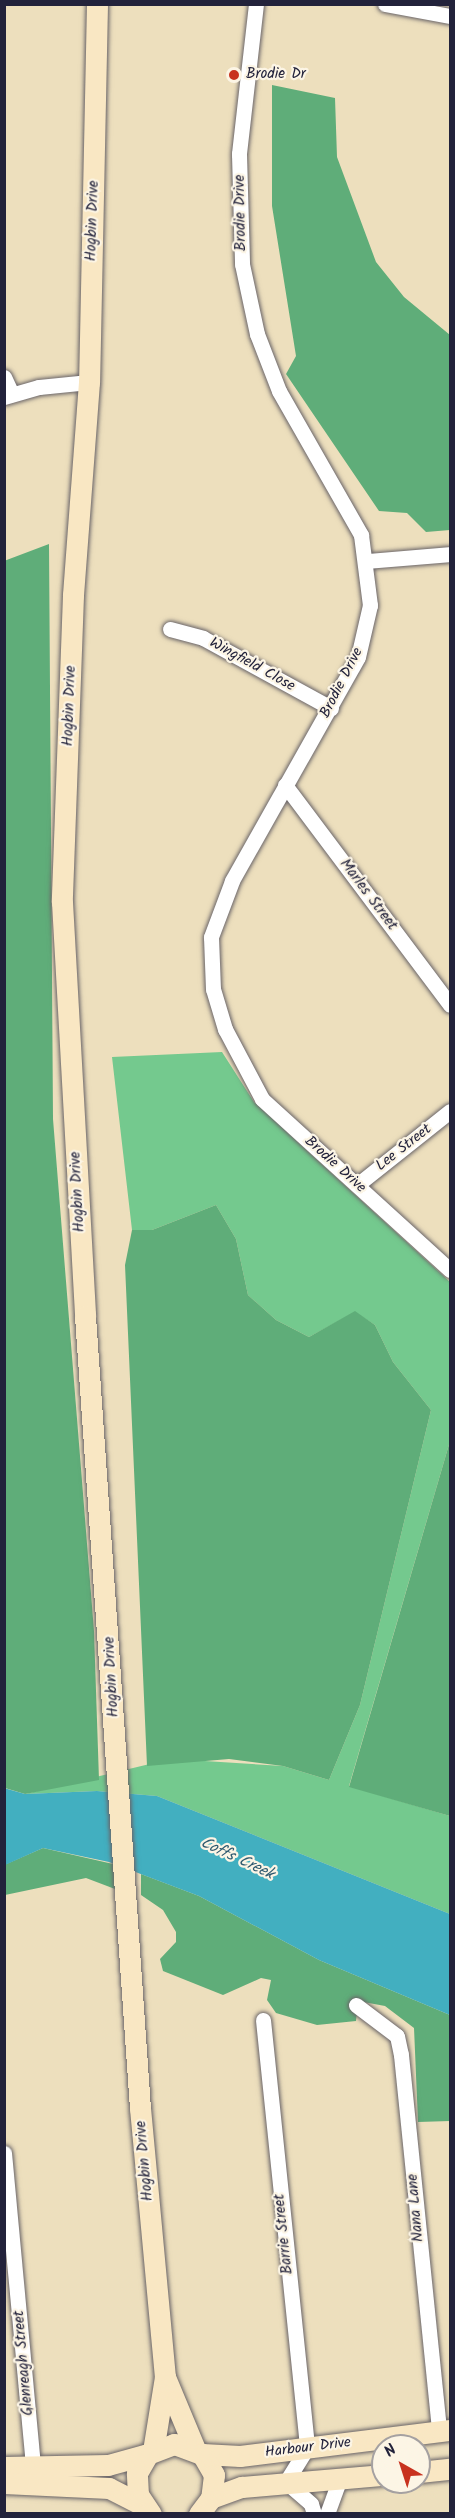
<!DOCTYPE html>
<style>
body{margin:0}
#map{position:relative;width:455px;height:2518px;overflow:hidden;background:#eddfbd;font-family:Kalam,sans-serif}
div>[style]{position:absolute}
[style*='--x']{left:calc(var(--x)*1px);top:calc(var(--y)*1px);width:calc(var(--w)*1px);rotate:calc(var(--a)*1deg)}
.green>*{inset:0;background:#74c98e}
.forest>*{inset:0;background:#5fad79}
.water>*{inset:0;background:#42afc0}
.roads{filter:drop-shadow(0 0 2px #696468) drop-shadow(0 0 2px #696468)}
.street>*{height:15px;margin:-7.5px;padding:0 7.5px;transform-origin:7.5px;border-radius:7.5px;background:#fff}
.secondary>*{height:21px;margin:-10.5px;padding:0 10.5px;transform-origin:10.5px;border-radius:10.5px;background:#f9e7c3}
.dots>*{width:16px;height:16px;translate:-50% -50%;box-sizing:border-box;border:3px solid #fcf5e5;border-radius:50%}
span{translate:-50% -50%;white-space:nowrap;text-align:center;line-height:1.15;-webkit-text-stroke:4.5px #fcf5e5;paint-order:stroke}
.poi-label{font-size:15px;color:#22223b}
.left{translate:0 -50%;text-align:left}
.street-label{font-size:15px;color:#22223b}
.water-label{font-size:16px;color:#2f5a70;font-style:italic}
.frame{position:absolute;inset:0;border:6px solid #22223b;pointer-events:none}
.north{position:absolute;left:371px;top:2434px;width:60px;height:60px;box-sizing:border-box;background:#fcf5e5;border:2px solid #a5a1a1;border-radius:50%;rotate:321deg;font-size:16px;font-weight:700;line-height:24px;text-align:center;color:#22223b}
.north::after{content:'';display:block;margin:auto;width:21px;height:27px;background:#c8321e;clip-path:polygon(50% 0,100% 100%,50% 72%,0 100%)}
</style>
<div id="map">
<div class="green">
<i style="clip-path:polygon(222px 1052px,254px 1102px,450px 1282px,450px 1441px,349px 1786px,450px 1816px,450px 1914px,157px 1796px,97px 1791px,25px 1794px,158px 1762px,189px 1760px,283px 1766px,329px 1780px,360px 1705px,431px 1410px,393px 1362px,375px 1325px,355px 1312px,309px 1337px,276px 1320px,248px 1295px,236px 1239px,216px 1205px,152px 1230px,132px 1230px,112px 1057px)"></i>
</div>
<div class="forest">
<i style="clip-path:polygon(272px 85px,335px 98px,337px 157px,376px 262px,404px 297px,450px 335px,450px 530px,426px 532px,407px 513px,379px 511px,286px 374px,296px 356px,272px 206px)"></i>
<i style="clip-path:polygon(49px 544px,53px 1119px,94px 1631px,99px 1780px,25px 1794px,5px 1788px,4px 561px)"></i>
<i style="clip-path:polygon(216px 1205px,236px 1239px,248px 1295px,276px 1320px,309px 1337px,355px 1311px,375px 1325px,393px 1362px,431px 1410px,360px 1705px,329px 1780px,283px 1766px,229px 1759px,147px 1766px,125px 1265px,132px 1230px,152px 1230px)"></i>
<i style="clip-path:polygon(450px 1441px,450px 1816px,349px 1787px)"></i>
<i style="clip-path:polygon(43px 1848px,113px 1864px,115px 1889px,86px 1878px,5px 1895px,4px 1865px)"></i>
<i style="clip-path:polygon(141px 1874px,199px 1896px,319px 1960px,450px 2015px,450px 2121px,418px 2122px,414px 2028px,385px 2006px,358px 2001px,356px 2021px,317px 2025px,276px 2013px,267px 2000px,271px 1980px,261px 1978px,223px 1995px,163px 1971px,160px 1959px,176px 1942px,176px 1932px,163px 1910px,141px 1895px)"></i>
</div>
<div class="water">
<i style="clip-path:polygon(4px 1788px,25px 1794px,97px 1791px,157px 1796px,450px 1914px,450px 2015px,319px 1960px,199px 1896px,109px 1862px,43px 1848px,5px 1865px)"></i>
</div>
<div class="roads">
<div class="street">
<i style="--x:256;--y:4;--w:151;--a:96.5"></i>
<i style="--x:239;--y:154;--w:110;--a:88.4"></i>
<i style="--x:242;--y:264;--w:72;--a:77.9"></i>
<i style="--x:257;--y:334;--w:61;--a:68.9"></i>
<i style="--x:279;--y:391;--w:166;--a:60.3"></i>
<i style="--x:361;--y:535;--w:71;--a:82.7"></i>
<i style="--x:370;--y:605;--w:53;--a:103"></i>
<i style="--x:358;--y:657;--w:257;--a:119.4"></i>
<i style="--x:232;--y:881;--w:60;--a:110.6"></i>
<i style="--x:211;--y:937;--w:52;--a:87.8"></i>
<i style="--x:213;--y:989;--w:42;--a:73.3"></i>
<i style="--x:225;--y:1029;--w:79;--a:62.1"></i>
<i style="--x:262;--y:1099;--w:254;--a:42.3"></i>
<i style="--x:385;--y:4;--w:66;--a:10.5"></i>
<i style="--x:4;--y:377;--w:19;--a:65"></i>
<i style="--x:4;--y:397;--w:36;--a:-16"></i>
<i style="--x:39;--y:387;--w:50;--a:-5.7"></i>
<i style="--x:367;--y:561;--w:83;--a:-4.8"></i>
<i style="--x:170;--y:629;--w:34;--a:15"></i>
<i style="--x:203;--y:638;--w:146;--a:28.7"></i>
<i style="--x:285;--y:785;--w:275;--a:53.1"></i>
<i style="--x:357;--y:1185;--w:119;--a:-38.5"></i>
<i style="--x:356;--y:2005;--w:51;--a:37.1"></i>
<i style="--x:397;--y:2036;--w:19;--a:78"></i>
<i style="--x:401;--y:2055;--w:379;--a:84.2"></i>
<i style="--x:263;--y:2020;--w:430;--a:84.1"></i>
<i style="--x:307;--y:2448;--w:40;--a:122"></i>
<i style="--x:286;--y:2482;--w:33;--a:41"></i>
<i style="--x:311;--y:2504;--w:10;--a:73"></i>
<i style="--x:4;--y:2153;--w:314;--a:84.7"></i>
<i style="--x:327;--y:2514;--w:38;--a:-70"></i>
</div>
<div class="secondary">
<i style="--x:97;--y:4;--w:378;--a:91.2"></i>
<i style="--x:89;--y:382;--w:214;--a:94.3"></i>
<i style="--x:73;--y:595;--w:307;--a:92.1"></i>
<i style="--x:62;--y:902;--w:415;--a:86.8"></i>
<i style="--x:85;--y:1316;--w:794;--a:86.03"></i>
<i style="--x:140;--y:2108;--w:270;--a:84.7"></i>
<i style="--x:165;--y:2377;--w:78;--a:67.4"></i>
<i style="--x:153;--y:2451;--w:75;--a:-80.8"></i>
<i style="--x:202;--y:2454;--w:38;--a:3"></i>
<i style="--x:240;--y:2456;--w:212;--a:-7.1"></i>
<i style="--x:4;--y:2467;--w:104;--a:-1.1"></i>
<i style="--x:108;--y:2465;--w:41;--a:-15.4"></i>
<i style="--x:419;--y:2472;--w:31;--a:-6"></i>
<i style="--x:4;--y:2483;--w:105;--a:2.7"></i>
<i style="--x:109;--y:2488;--w:38;--a:27"></i>
<i style="--x:211;--y:2498;--w:33;--a:-20"></i>
<i style="--x:242;--y:2487;--w:142;--a:-4.9"></i>
<i style="--x:151;--y:2514;--w:23;--a:-124"></i>
<i style="--x:138;--y:2495;--w:22;--a:-93"></i>
<i style="--x:137;--y:2473;--w:22;--a:-60"></i>
<i style="--x:148;--y:2454;--w:28;--a:-21"></i>
<i style="--x:174;--y:2444;--w:30;--a:20"></i>
<i style="--x:202;--y:2454;--w:24;--a:60"></i>
<i style="--x:214;--y:2475;--w:23;--a:97"></i>
<i style="--x:211;--y:2498;--w:20;--a:127"></i>
</div>
</div>
<div class="dots">
<i style="left:234px;top:75px;background:#c8321e"></i>
</div>
<div class="poi-label">
<span class="left" style="left:246px;top:75px">Brodie Dr</span>
</div>
<div class="street-label">
<span style="left:241px;top:213px;rotate:-91deg">Brodie Drive</span>
<span style="left:93px;top:221px;rotate:-88deg">Hogbin Drive</span>
<span style="left:252px;top:665px;rotate:29deg">Wingfield Close</span>
<span style="left:342px;top:683px;rotate:-63deg">Brodie Drive</span>
<span style="left:70px;top:706px;rotate:-88deg">Hogbin Drive</span>
<span style="left:368px;top:895px;rotate:53deg">Marles Street</span>
<span style="left:404px;top:1148px;rotate:-38deg">Lee Street</span>
<span style="left:335px;top:1165px;rotate:42deg">Brodie Drive</span>
<span style="left:78px;top:1192px;rotate:-93deg">Hogbin Drive</span>
<span style="left:112px;top:1677px;rotate:-93deg">Hogbin Drive</span>
<span style="left:145px;top:2161px;rotate:-95deg">Hogbin Drive</span>
<span style="left:416px;top:2208px;rotate:-95deg">Nana Lane</span>
<span style="left:284px;top:2234px;rotate:-96deg">Barrie Street</span>
<span style="left:24px;top:2363px;rotate:-95deg">Glenreagh Street</span>
<span style="left:308px;top:2448px;rotate:-7deg">Harbour Drive</span>
</div>
<div class="water-label">
<span style="left:237px;top:1859px;rotate:25deg">Coffs Creek</span>
</div>
<div class="frame"></div>
<div class="north">N</div>
</div>
